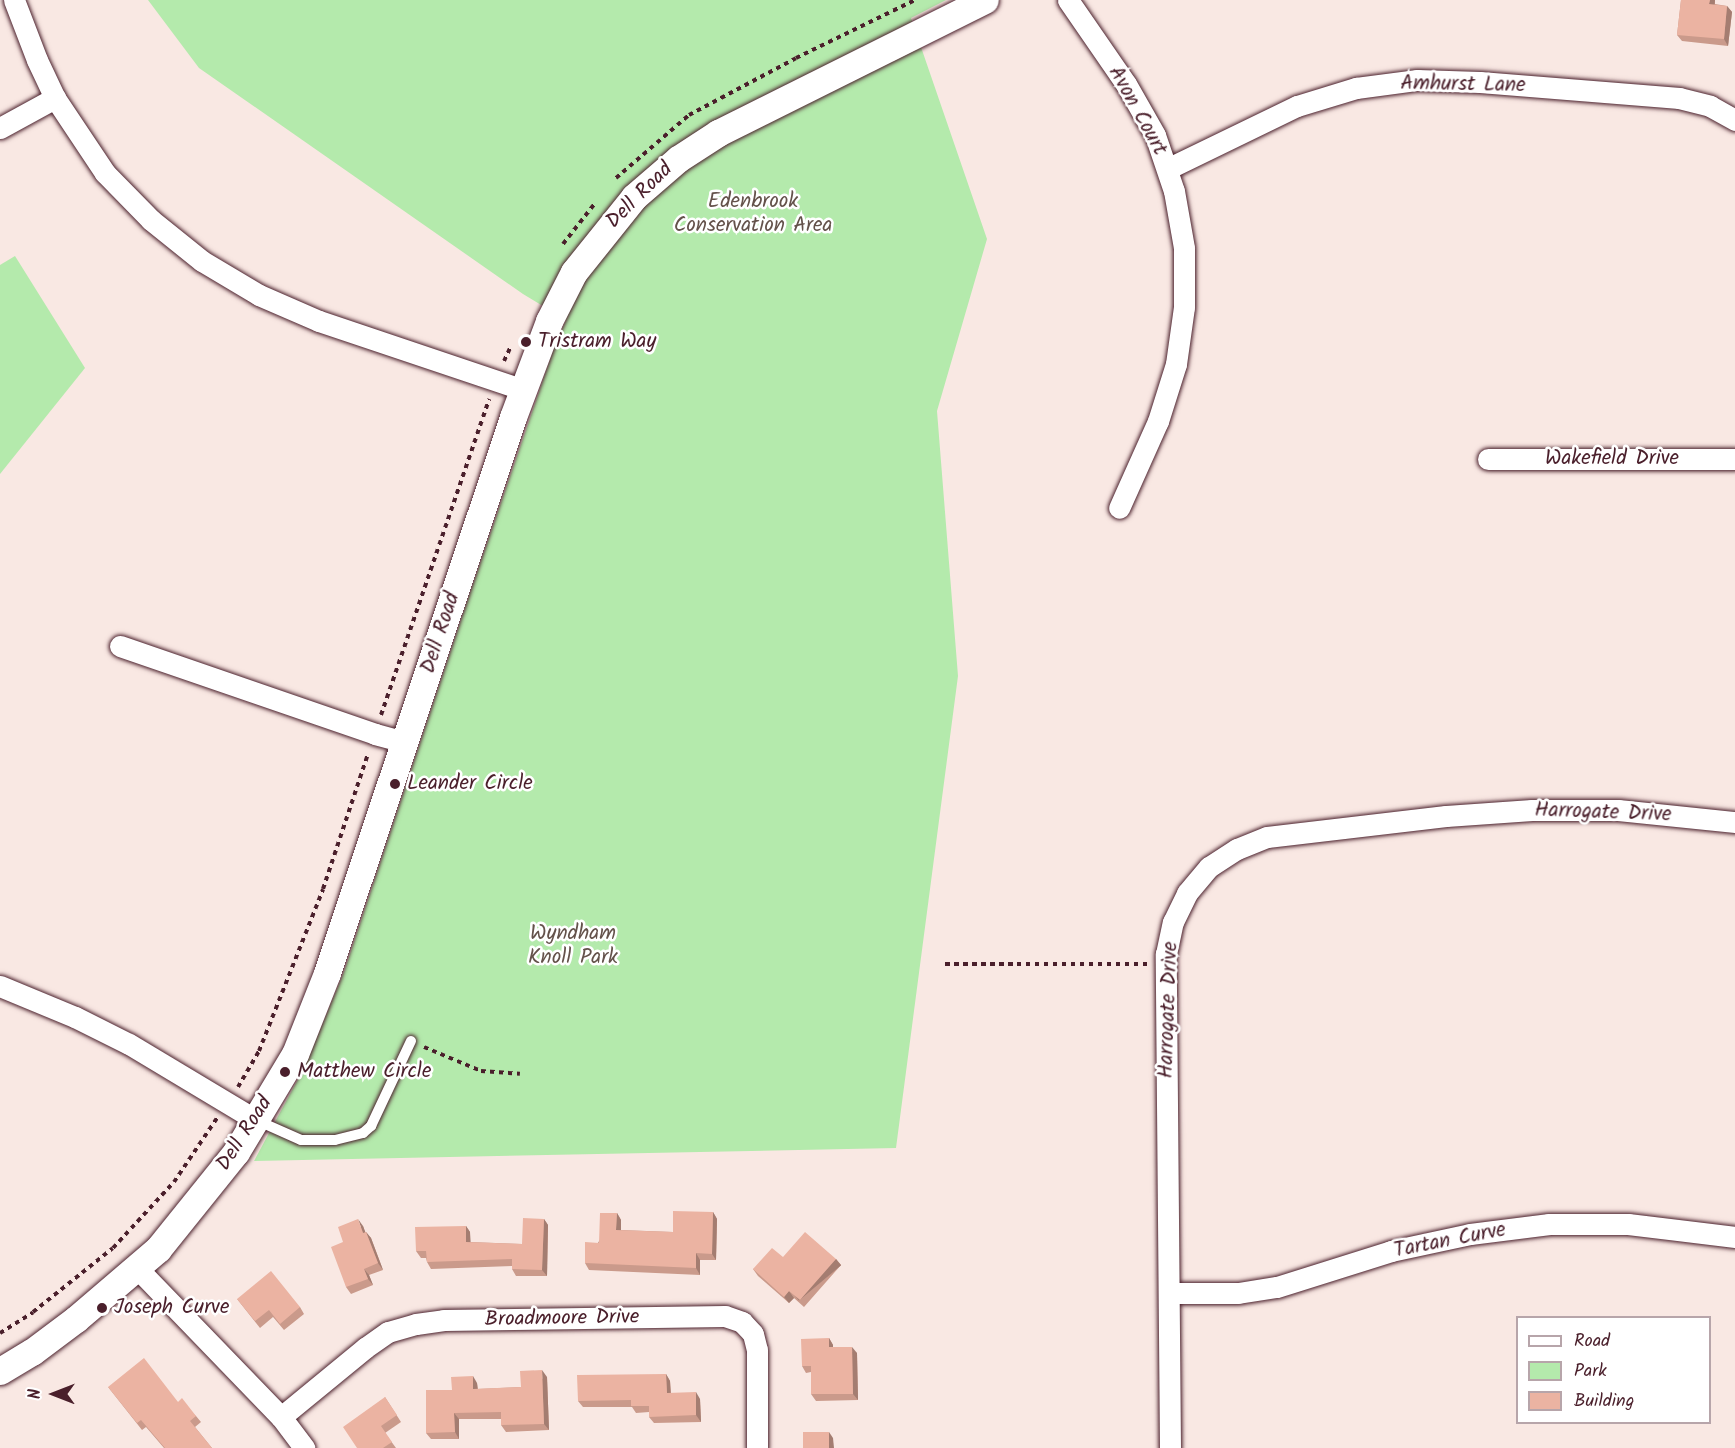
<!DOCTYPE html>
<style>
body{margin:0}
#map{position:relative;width:1735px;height:1448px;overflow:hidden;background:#f9e8e3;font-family:Kalam,sans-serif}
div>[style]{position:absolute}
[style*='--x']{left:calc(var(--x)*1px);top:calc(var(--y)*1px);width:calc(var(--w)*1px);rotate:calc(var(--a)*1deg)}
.green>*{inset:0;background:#b4eaac}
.path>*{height:4px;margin-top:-2px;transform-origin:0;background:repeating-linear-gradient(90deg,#4a1f2b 0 4.5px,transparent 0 9px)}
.roads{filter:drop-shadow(0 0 2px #4a1f2b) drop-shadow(0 0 2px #4a1f2b)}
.service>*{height:10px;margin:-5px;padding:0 5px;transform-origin:5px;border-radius:5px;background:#fff}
.minor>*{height:21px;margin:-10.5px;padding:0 10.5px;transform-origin:10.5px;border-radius:10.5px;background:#fff}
.tertiary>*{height:27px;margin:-13.5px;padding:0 13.5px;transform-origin:13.5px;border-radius:13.5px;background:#fff}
.wall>*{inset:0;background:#ca9a8b}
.shaded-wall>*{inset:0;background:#a47d71;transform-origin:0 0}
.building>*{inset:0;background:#ebb3a2;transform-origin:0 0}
.dots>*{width:16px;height:16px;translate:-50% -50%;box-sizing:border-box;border:3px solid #fff;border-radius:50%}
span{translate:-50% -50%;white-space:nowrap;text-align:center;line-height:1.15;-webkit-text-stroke:5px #fff;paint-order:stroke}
.street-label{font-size:21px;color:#4a1f2b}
.park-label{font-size:21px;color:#64524b}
.poi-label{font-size:21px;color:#4a1f2b}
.left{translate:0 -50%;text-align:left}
.legend{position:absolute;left:1516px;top:1316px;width:195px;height:108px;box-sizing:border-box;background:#fff;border:2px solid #b7a5aa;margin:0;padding:8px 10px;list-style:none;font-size:18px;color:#4a1f2b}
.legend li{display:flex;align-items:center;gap:12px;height:30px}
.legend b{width:30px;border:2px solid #b7a5aa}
.north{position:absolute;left:24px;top:1364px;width:60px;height:60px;-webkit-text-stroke:4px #fff;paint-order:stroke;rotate:270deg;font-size:16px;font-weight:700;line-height:24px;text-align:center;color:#4a1f2b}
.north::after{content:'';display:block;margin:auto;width:21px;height:27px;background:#4a1f2b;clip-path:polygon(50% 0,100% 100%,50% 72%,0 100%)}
</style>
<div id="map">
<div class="green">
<i style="clip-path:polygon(148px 0,946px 0,911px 18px,987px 239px,937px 411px,958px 676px,896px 1148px,254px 1161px,305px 1066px,344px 972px,466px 605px,553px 351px,566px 320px,523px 294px,199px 68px)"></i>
<i style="clip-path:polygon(15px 256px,85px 368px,0 474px,0 265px)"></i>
</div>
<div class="path">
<i style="--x:616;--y:178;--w:96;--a:-40.8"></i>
<i style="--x:689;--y:115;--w:121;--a:-28"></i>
<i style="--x:796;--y:58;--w:132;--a:-26"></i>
<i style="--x:563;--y:244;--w:53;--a:-51.8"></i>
<i style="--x:504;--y:361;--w:17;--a:-65"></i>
<i style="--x:381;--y:715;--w:334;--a:-71.1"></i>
<i style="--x:945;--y:964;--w:203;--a:0"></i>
<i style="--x:424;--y:1047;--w:62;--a:22.8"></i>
<i style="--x:481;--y:1071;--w:39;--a:4"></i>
<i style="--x:238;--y:1087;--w:42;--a:-59.7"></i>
<i style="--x:259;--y:1051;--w:174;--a:-68.4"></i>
<i style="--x:323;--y:889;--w:142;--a:-71.6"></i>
<i style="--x:0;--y:1333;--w:39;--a:-32"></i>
<i style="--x:33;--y:1312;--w:102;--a:-38.7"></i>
<i style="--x:113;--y:1248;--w:90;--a:-47.3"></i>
<i style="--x:174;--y:1182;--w:77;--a:-56.1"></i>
</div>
<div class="roads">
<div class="service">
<i style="--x:256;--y:1120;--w:49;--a:24"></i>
<i style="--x:301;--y:1140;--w:34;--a:0"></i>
<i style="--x:335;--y:1140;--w:29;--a:-14"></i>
<i style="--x:363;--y:1133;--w:11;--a:-41"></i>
<i style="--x:371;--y:1126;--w:94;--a:-64.8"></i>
</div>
<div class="minor">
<i style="--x:14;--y:0;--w:64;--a:69"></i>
<i style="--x:37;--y:60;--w:42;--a:64.7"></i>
<i style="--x:55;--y:98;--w:90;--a:56.3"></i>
<i style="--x:105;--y:173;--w:66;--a:45.6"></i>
<i style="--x:151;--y:220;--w:65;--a:38.8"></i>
<i style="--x:202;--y:261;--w:66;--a:30.8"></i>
<i style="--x:259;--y:295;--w:65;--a:23.4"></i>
<i style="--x:319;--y:321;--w:216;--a:18.6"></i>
<i style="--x:1068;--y:0;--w:102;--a:55.4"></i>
<i style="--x:1126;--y:84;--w:59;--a:60.4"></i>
<i style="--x:1155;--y:135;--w:59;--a:71.3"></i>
<i style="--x:1174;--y:191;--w:58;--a:80"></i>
<i style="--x:1184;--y:248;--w:59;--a:90"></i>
<i style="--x:1184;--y:307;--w:58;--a:98"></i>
<i style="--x:1176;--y:364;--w:60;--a:107.5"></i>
<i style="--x:1158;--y:421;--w:95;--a:114.1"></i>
<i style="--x:0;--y:128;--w:63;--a:-28.6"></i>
<i style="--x:1167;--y:169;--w:144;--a:-25.9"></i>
<i style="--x:1297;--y:106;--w:62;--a:-17"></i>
<i style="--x:1356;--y:88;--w:62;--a:-7.5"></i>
<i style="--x:1417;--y:80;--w:63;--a:1.8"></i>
<i style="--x:1480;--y:82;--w:200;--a:4.6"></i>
<i style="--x:1679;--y:98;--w:32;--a:14"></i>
<i style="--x:1710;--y:106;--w:29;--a:29"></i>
<i style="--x:1488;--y:459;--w:247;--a:0"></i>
<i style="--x:120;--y:646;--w:270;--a:19"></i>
<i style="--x:375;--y:734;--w:31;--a:15"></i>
<i style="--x:0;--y:986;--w:81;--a:22.5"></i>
<i style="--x:75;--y:1017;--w:60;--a:26.6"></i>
<i style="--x:129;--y:1044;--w:148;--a:30.9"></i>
<i style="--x:137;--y:1268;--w:207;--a:46"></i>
<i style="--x:281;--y:1417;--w:39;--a:53"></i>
<i style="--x:1169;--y:1293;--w:69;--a:0"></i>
<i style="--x:1238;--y:1293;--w:39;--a:-9"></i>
<i style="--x:1277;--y:1287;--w:120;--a:-17.5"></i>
<i style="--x:1391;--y:1251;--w:81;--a:-12.1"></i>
<i style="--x:1470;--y:1234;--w:80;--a:-7.2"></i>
<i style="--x:1549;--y:1224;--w:79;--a:0"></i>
<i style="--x:1628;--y:1224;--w:108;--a:6.9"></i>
<i style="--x:281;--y:1417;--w:109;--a:-39.4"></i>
<i style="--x:365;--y:1348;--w:28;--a:-35"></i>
<i style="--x:388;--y:1332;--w:29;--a:-16"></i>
<i style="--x:416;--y:1324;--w:28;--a:-8"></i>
<i style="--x:444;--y:1320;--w:281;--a:-0.8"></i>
<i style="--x:725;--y:1316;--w:18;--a:19"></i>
<i style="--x:742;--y:1322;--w:16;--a:47"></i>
<i style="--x:753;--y:1334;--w:16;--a:76"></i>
<i style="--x:757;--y:1350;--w:98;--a:90"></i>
<i style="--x:1170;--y:1448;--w:494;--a:-90.5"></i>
<i style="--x:1166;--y:954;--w:33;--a:-78"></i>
<i style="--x:1173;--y:922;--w:32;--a:-64"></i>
<i style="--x:1187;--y:893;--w:34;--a:-50"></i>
<i style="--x:1209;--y:867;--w:33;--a:-33"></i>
<i style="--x:1237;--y:849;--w:32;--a:-22"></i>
<i style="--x:1267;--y:837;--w:180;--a:-6.7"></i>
<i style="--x:1446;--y:816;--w:86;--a:-4"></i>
<i style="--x:1532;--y:810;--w:86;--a:0"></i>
<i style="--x:1618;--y:810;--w:118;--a:5.9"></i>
</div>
<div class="tertiary">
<i style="--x:0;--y:1371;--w:37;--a:-31"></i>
<i style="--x:32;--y:1352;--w:55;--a:-36.9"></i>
<i style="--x:76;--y:1319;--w:108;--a:-40.5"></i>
<i style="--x:158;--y:1249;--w:124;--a:-51.2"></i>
<i style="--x:236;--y:1152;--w:114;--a:-59"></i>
<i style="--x:295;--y:1054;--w:87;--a:-68.4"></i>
<i style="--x:327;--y:973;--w:586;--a:-71.5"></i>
<i style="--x:513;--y:417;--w:103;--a:-69.4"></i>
<i style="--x:549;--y:321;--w:55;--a:-63"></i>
<i style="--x:574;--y:272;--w:96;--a:-51.3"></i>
<i style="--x:634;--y:197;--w:58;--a:-40.8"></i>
<i style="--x:678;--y:159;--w:48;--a:-33"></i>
<i style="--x:718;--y:133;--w:298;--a:-26.5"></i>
</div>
</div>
<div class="wall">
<i style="clip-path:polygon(1681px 0,1715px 0,1715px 4px,1727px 6px,1732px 12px,1728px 46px,1682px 41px,1677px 35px)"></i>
<i style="clip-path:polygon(713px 1212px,717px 1219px,716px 1260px,700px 1260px,700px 1275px,589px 1270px,585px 1263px,617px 1213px,621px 1220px,621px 1230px,673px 1232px)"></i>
<i style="clip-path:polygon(544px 1219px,548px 1225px,547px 1276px,516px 1276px,512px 1269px,512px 1266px,431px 1269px,427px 1262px,426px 1258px,421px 1258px,416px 1251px,466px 1226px,470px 1232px,470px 1242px,522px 1244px)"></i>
<i style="clip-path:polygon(363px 1226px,365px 1232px,366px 1232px,371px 1238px,383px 1270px,369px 1275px,373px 1285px,351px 1294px,346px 1287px,343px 1242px)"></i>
<i style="clip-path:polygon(783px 1257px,836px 1259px,841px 1265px,804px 1307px,794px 1298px,789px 1303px,758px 1276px,753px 1269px)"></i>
<i style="clip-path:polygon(237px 1299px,300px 1307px,304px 1314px,284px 1330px,273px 1317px,260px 1328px)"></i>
<i style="clip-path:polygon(829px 1338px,833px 1345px,833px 1347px,857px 1353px,858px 1400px,816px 1401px,811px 1394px,811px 1372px,806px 1373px,802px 1366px)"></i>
<i style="clip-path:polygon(666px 1374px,670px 1381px,671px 1393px,700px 1399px,701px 1422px,654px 1423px,649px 1417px,649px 1412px,636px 1413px,632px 1407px,583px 1407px,578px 1401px)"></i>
<i style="clip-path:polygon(547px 1377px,549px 1430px,506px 1432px,501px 1425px,501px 1419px,459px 1419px,459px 1439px,431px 1439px,426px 1433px,452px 1390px,477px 1383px,478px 1389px,521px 1387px)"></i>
<i style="clip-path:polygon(108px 1387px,178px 1402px,196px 1416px,201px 1422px,195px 1427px,212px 1448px,164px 1448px,146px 1427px,142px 1430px)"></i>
<i style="clip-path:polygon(385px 1397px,401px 1422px,385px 1433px,396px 1448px,357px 1448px)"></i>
</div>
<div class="shaded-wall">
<i style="clip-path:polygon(1710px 0,1715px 0,1714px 10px,1709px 4px)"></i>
<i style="clip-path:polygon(1727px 6px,1732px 12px,1728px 46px,1724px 39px)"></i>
<i style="clip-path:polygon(713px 1212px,717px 1219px,716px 1260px,712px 1254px)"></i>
<i style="clip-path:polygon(617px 1213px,621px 1220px,621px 1237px,616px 1230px)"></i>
<i style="clip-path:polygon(358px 1219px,363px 1226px,368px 1239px,363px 1233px)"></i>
<i style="clip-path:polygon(544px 1219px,548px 1225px,547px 1276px,542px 1270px)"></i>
<i style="clip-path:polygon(466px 1226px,470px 1232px,471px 1248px,466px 1242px)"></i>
<i style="clip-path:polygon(366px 1232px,371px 1238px,383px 1270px,378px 1263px)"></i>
<i style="clip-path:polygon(696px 1253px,700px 1260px,700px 1275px,696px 1268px)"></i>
<i style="left:836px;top:1259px;width:8px;height:55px;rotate:50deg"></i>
<i style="clip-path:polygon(364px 1269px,369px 1275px,373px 1285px,368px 1279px)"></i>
<i style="clip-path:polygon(789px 1291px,794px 1298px,789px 1303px,784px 1297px)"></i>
<i style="clip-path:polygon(829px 1338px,833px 1345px,833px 1354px,829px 1347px)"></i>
<i style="clip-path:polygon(852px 1347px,857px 1353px,858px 1400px,853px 1394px)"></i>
<i style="clip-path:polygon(542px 1370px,547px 1377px,549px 1430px,544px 1424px)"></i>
<i style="clip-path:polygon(666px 1374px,670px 1381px,671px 1400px,667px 1393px)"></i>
<i style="clip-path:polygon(473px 1376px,477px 1383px,478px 1395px,473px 1389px)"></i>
<i style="clip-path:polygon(696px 1392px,700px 1399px,701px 1422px,696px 1415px)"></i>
<i style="clip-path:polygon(454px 1413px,459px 1419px,459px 1439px,455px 1432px)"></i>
<i style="clip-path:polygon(829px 1432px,833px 1438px,834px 1448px,829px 1448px)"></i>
</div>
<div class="building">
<i style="clip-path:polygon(1681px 0,1710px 0,1709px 4px,1727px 6px,1724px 39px,1677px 35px)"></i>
<i style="clip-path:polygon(673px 1211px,713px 1212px,712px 1254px,696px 1253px,696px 1268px,585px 1263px,585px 1242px,599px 1243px,600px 1213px,617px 1213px,616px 1230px,673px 1232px)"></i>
<i style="clip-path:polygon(523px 1218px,544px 1219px,542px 1270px,512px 1269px,512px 1259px,427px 1262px,426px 1251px,416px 1251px,415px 1227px,466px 1226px,466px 1242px,522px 1244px)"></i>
<i style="clip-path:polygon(358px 1219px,363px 1233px,366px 1232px,378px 1263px,364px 1269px,368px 1279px,346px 1287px,331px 1247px,343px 1242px,338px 1227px)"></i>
<i style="clip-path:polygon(805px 1232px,836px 1259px,800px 1300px,789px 1291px,784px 1297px,753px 1269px,772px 1248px,783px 1257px)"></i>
<i style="clip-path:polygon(271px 1271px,300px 1307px,280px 1324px,269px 1310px,255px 1321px,237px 1299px)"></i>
<i style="clip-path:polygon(829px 1338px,829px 1347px,852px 1347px,853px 1394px,811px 1394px,811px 1366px,802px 1366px,801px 1339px)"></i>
<i style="clip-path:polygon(144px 1358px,178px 1402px,182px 1398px,196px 1416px,190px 1421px,212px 1448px,165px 1448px,141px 1420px,137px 1423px,108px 1387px)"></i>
<i style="clip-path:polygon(542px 1370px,544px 1424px,501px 1425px,501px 1412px,454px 1413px,455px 1432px,426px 1433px,426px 1390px,452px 1390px,451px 1377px,473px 1376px,473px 1389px,521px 1387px,520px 1371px)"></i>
<i style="clip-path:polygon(666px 1374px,667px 1393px,696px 1392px,696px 1415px,649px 1417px,649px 1406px,631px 1406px,631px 1400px,578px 1401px,577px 1375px)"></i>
<i style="clip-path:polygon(385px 1397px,397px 1415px,381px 1426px,392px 1442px,383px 1448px,357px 1448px,343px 1427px)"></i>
<i style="left:803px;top:1432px;width:26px;height:16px"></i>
</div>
<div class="dots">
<i style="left:526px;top:342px;background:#4a1f2b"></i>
<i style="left:395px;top:784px;background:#4a1f2b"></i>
<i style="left:285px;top:1072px;background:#4a1f2b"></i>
<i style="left:102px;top:1308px;background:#4a1f2b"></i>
</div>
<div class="street-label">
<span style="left:1463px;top:85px;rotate:1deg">Amhurst Lane</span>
<span style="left:1137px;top:111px;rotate:61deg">Avon Court</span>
<span style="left:640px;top:196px;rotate:-45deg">Dell Road</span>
<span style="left:1612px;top:459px">Wakefield Drive</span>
<span style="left:441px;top:633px;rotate:-72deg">Dell Road</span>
<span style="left:1603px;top:813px;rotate:2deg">Harrogate Drive</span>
<span style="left:1169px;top:1010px;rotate:-88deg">Harrogate Drive</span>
<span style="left:245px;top:1134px;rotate:-57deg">Dell Road</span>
<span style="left:1450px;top:1241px;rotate:-11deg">Tartan Curve</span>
<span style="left:562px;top:1319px;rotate:-1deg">Broadmoore Drive</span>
</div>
<div class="park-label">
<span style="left:753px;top:214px">Edenbrook<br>Conservation Area</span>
<span style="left:573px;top:946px">Wyndham<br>Knoll Park</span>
</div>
<div class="poi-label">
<span class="left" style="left:538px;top:342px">Tristram Way</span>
<span class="left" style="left:407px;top:784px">Leander Circle</span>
<span class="left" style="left:297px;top:1072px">Matthew Circle</span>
<span class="left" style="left:114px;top:1308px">Joseph Curve</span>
</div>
<ul class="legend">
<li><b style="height:8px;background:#fff"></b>Road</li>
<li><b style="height:16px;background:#b4eaac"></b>Park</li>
<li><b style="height:16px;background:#ebb3a2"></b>Building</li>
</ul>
<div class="north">N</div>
</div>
